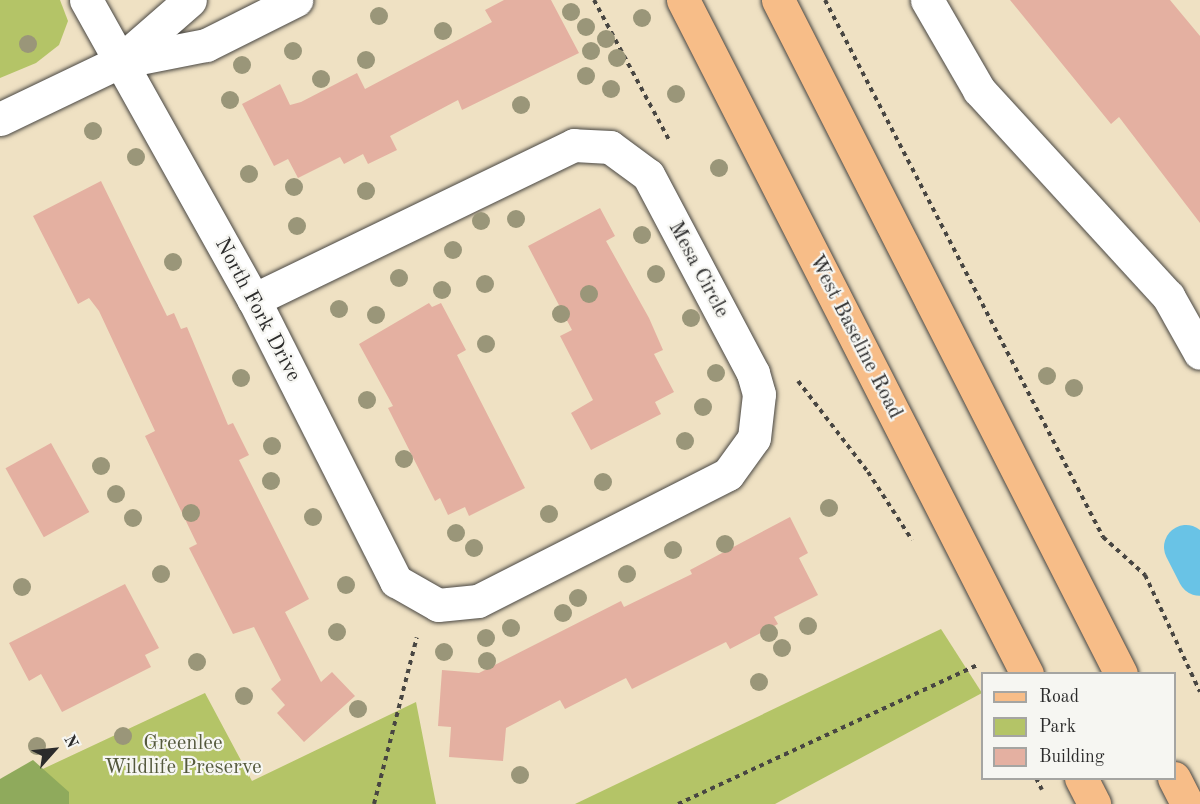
<!DOCTYPE html>
<style>
body{margin:0}
#map{position:relative;width:1200px;height:804px;overflow:hidden;background:#efe1c3;font-family:"Old Standard TT",serif}
div>[style]{position:absolute}
[style*='--x']{left:calc(var(--x)*1px);top:calc(var(--y)*1px);width:calc(var(--w)*1px);rotate:calc(var(--a)*1deg)}
.green>*{inset:0;background:#b4c467}
.forest>*{inset:0;background:#8faa5c}
.canal>*{height:44px;margin:-22px;padding:0 22px;transform-origin:22px;border-radius:22px;background:#69c3e6}
.building>*{inset:0;background:#e4b0a1;transform-origin:0 0}
.path>*{height:4px;margin-top:-2px;transform-origin:0;background:repeating-linear-gradient(90deg,#484642 0 4.5px,transparent 0 9px)}
.roads{filter:drop-shadow(0 0 2px #484642) drop-shadow(0 0 2px #484642)}
.minor>*{height:33px;margin:-16.5px;padding:0 16.5px;transform-origin:16.5px;border-radius:16.5px;background:#fff}
.major>*{height:33px;margin:-16.5px;padding:0 16.5px;transform-origin:16.5px;border-radius:16.5px;background:#f7bd88}
.trees>*{width:18px;height:18px;margin:-9px;border-radius:50%;background:#9a9679}
span{translate:-50% -50%;white-space:nowrap;text-align:center;line-height:1.15;-webkit-text-stroke:4.5px #f6f6f2;paint-order:stroke}
.street-label{font-size:21px;color:#2b2b2b}
.park-label{font-size:21px;color:#54593d}
.legend{position:absolute;left:981px;top:672px;width:195px;height:108px;box-sizing:border-box;background:#f6f6f2;border:2px solid #a5a5a2;margin:0;padding:8px 10px;list-style:none;font-size:18px;color:#2b2b2b}
.legend li{display:flex;align-items:center;gap:12px;height:30px}
.legend b{width:30px;border:2px solid #a5a5a2}
.north{position:absolute;left:24px;top:720px;width:60px;height:60px;-webkit-text-stroke:4px #f6f6f2;paint-order:stroke;rotate:63deg;font-size:16px;font-weight:700;line-height:24px;text-align:center;color:#2b2b2b}
.north::after{content:'';display:block;margin:auto;width:21px;height:27px;background:#2b2b2b;clip-path:polygon(50% 0,100% 100%,50% 72%,0 100%)}
</style>
<div id="map">
<div class="green">
<i style="clip-path:polygon(0 0,60px 0,68px 21px,59px 45px,36px 63px,0 78px)"></i>
<i style="clip-path:polygon(941px 629px,982px 693px,775px 804px,575px 804px)"></i>
<i style="clip-path:polygon(205px 693px,252px 781px,416px 702px,436px 804px,0 804px,0 789px)"></i>
</div>
<div class="forest">
<i style="clip-path:polygon(33px 760px,69px 792px,69px 804px,0 804px,0 779px)"></i>
</div>
<div class="canal">
<i style="--x:1186;--y:547;--w:30;--a:63"></i>
</div>
<div class="building">
<i style="clip-path:polygon(504px 0,551px 0,579px 53px,462px 110px,458px 100px,390px 136px,397px 150px,368px 164px,363px 154px,344px 164px,340px 157px,298px 178px,288px 159px,274px 166px,242px 104px,280px 84px,290px 105px,301px 102px,357px 73px,365px 89px,492px 22px,485px 10px)"></i>
<i style="clip-path:polygon(1010px 0,1170px 0,1200px 36px,1200px 223px,1119px 117px,1111px 124px)"></i>
<i style="clip-path:polygon(101px 181px,167px 316px,174px 313px,181px 329px,187px 327px,228px 425px,233px 423px,249px 455px,239px 460px,309px 599px,285px 612px,321px 682px,332px 672px,355px 696px,304px 742px,277px 713px,285px 705px,271px 689px,281px 680px,254px 627px,233px 634px,189px 548px,197px 544px,145px 436px,155px 431px,99px 311px,89px 298px,78px 304px,33px 216px)"></i>
<i style="clip-path:polygon(600px 208px,615px 236px,606px 241px,649px 318px,663px 350px,654px 354px,674px 392px,655px 402px,661px 414px,591px 450px,571px 413px,593px 400px,560px 336px,572px 330px,528px 246px)"></i>
<i style="clip-path:polygon(429px 303px,432px 307px,441px 303px,466px 350px,457px 355px,525px 488px,469px 516px,465px 507px,448px 515px,440px 498px,435px 501px,388px 408px,393px 406px,359px 344px)"></i>
<i style="left:51px;top:443px;width:79px;height:52px;rotate:61deg"></i>
<i style="clip-path:polygon(790px 517px,808px 553px,799px 558px,818px 595px,774px 617px,778px 624px,730px 649px,726px 642px,632px 689px,626px 678px,565px 709px,560px 700px,506px 728px,503px 761px,449px 757px,451px 727px,438px 726px,442px 670px,479px 673px,621px 601px,624px 607px,692px 574px,690px 570px)"></i>
<i style="clip-path:polygon(125px 584px,159px 648px,145px 655px,151px 667px,62px 712px,41px 674px,29px 681px,9px 643px)"></i>
</div>
<div class="path">
<i style="--x:594;--y:0;--w:161;--a:61.8"></i>
<i style="--x:825;--y:0;--w:605;--a:62.63"></i>
<i style="--x:1103;--y:537;--w:57;--a:42.1"></i>
<i style="--x:1145;--y:575;--w:129;--a:64.8"></i>
<i style="--x:798;--y:381;--w:115;--a:52.4"></i>
<i style="--x:868;--y:472;--w:81;--a:57.1"></i>
<i style="--x:1036;--y:778;--w:13;--a:63"></i>
<i style="--x:374;--y:804;--w:172;--a:-75.6"></i>
<i style="--x:678;--y:804;--w:331;--a:-24.9"></i>
</div>
<div class="roads">
<div class="minor">
<i style="--x:86;--y:0;--w:344;--a:60.8"></i>
<i style="--x:254;--y:300;--w:315;--a:63.2"></i>
<i style="--x:396;--y:581;--w:48;--a:29.7"></i>
<i style="--x:438;--y:605;--w:40;--a:-5.7"></i>
<i style="--x:478;--y:601;--w:280;--a:-26.9"></i>
<i style="--x:728;--y:474;--w:44;--a:-54.2"></i>
<i style="--x:754;--y:438;--w:44;--a:-83.5"></i>
<i style="--x:759;--y:394;--w:22;--a:-106"></i>
<i style="--x:753;--y:373;--w:224;--a:-117.9"></i>
<i style="--x:648;--y:175;--w:47;--a:-143.6"></i>
<i style="--x:610;--y:147;--w:36;--a:-177"></i>
<i style="--x:574;--y:145;--w:356;--a:154.2"></i>
<i style="--x:927;--y:0;--w:104;--a:60"></i>
<i style="--x:979;--y:90;--w:280;--a:47.5"></i>
<i style="--x:1168;--y:296;--w:65;--a:60.7"></i>
<i style="--x:119;--y:62;--w:94;--a:-41.1"></i>
<i style="--x:0;--y:119;--w:132;--a:-25.6"></i>
<i style="--x:119;--y:62;--w:89;--a:-11.1"></i>
<i style="--x:206;--y:45;--w:101;--a:-26.6"></i>
</div>
<div class="major">
<i style="--x:683;--y:0;--w:757;--a:62.96"></i>
<i style="--x:778;--y:0;--w:756;--a:63.03"></i>
<i style="--x:1081;--y:778;--w:29;--a:63"></i>
<i style="--x:1174;--y:778;--w:29;--a:63"></i>
</div>
</div>
<div class="trees">
<i style="left:571px;top:12px"></i>
<i style="left:379px;top:16px"></i>
<i style="left:642px;top:18px"></i>
<i style="left:586px;top:27px"></i>
<i style="left:443px;top:31px"></i>
<i style="left:606px;top:39px"></i>
<i style="left:28px;top:44px"></i>
<i style="left:293px;top:51px"></i>
<i style="left:591px;top:51px"></i>
<i style="left:617px;top:58px"></i>
<i style="left:366px;top:60px"></i>
<i style="left:242px;top:65px"></i>
<i style="left:586px;top:76px"></i>
<i style="left:321px;top:79px"></i>
<i style="left:611px;top:89px"></i>
<i style="left:676px;top:94px"></i>
<i style="left:230px;top:100px"></i>
<i style="left:521px;top:105px"></i>
<i style="left:93px;top:131px"></i>
<i style="left:136px;top:157px"></i>
<i style="left:719px;top:168px"></i>
<i style="left:249px;top:174px"></i>
<i style="left:294px;top:187px"></i>
<i style="left:366px;top:191px"></i>
<i style="left:516px;top:219px"></i>
<i style="left:481px;top:221px"></i>
<i style="left:297px;top:226px"></i>
<i style="left:642px;top:235px"></i>
<i style="left:453px;top:250px"></i>
<i style="left:173px;top:262px"></i>
<i style="left:656px;top:274px"></i>
<i style="left:399px;top:278px"></i>
<i style="left:485px;top:284px"></i>
<i style="left:442px;top:290px"></i>
<i style="left:589px;top:294px"></i>
<i style="left:339px;top:309px"></i>
<i style="left:561px;top:314px"></i>
<i style="left:376px;top:315px"></i>
<i style="left:691px;top:318px"></i>
<i style="left:486px;top:344px"></i>
<i style="left:716px;top:373px"></i>
<i style="left:1047px;top:376px"></i>
<i style="left:241px;top:378px"></i>
<i style="left:1074px;top:388px"></i>
<i style="left:367px;top:400px"></i>
<i style="left:703px;top:407px"></i>
<i style="left:685px;top:441px"></i>
<i style="left:272px;top:446px"></i>
<i style="left:404px;top:459px"></i>
<i style="left:101px;top:466px"></i>
<i style="left:271px;top:481px"></i>
<i style="left:603px;top:482px"></i>
<i style="left:116px;top:494px"></i>
<i style="left:829px;top:508px"></i>
<i style="left:191px;top:513px"></i>
<i style="left:549px;top:514px"></i>
<i style="left:313px;top:517px"></i>
<i style="left:133px;top:518px"></i>
<i style="left:456px;top:533px"></i>
<i style="left:725px;top:544px"></i>
<i style="left:474px;top:548px"></i>
<i style="left:673px;top:550px"></i>
<i style="left:161px;top:574px"></i>
<i style="left:627px;top:574px"></i>
<i style="left:346px;top:585px"></i>
<i style="left:22px;top:587px"></i>
<i style="left:578px;top:598px"></i>
<i style="left:563px;top:613px"></i>
<i style="left:808px;top:626px"></i>
<i style="left:511px;top:628px"></i>
<i style="left:337px;top:632px"></i>
<i style="left:769px;top:633px"></i>
<i style="left:486px;top:638px"></i>
<i style="left:782px;top:648px"></i>
<i style="left:444px;top:652px"></i>
<i style="left:487px;top:661px"></i>
<i style="left:197px;top:662px"></i>
<i style="left:759px;top:682px"></i>
<i style="left:244px;top:696px"></i>
<i style="left:358px;top:709px"></i>
<i style="left:123px;top:736px"></i>
<i style="left:37px;top:746px"></i>
<i style="left:520px;top:775px"></i>
</div>
<div class="street-label">
<span style="left:698px;top:270px;rotate:62deg">Mesa Circle</span>
<span style="left:257px;top:310px;rotate:62deg">North Fork Drive</span>
<span style="left:855px;top:337px;rotate:63deg">West Baseline Road</span>
</div>
<div class="park-label">
<span style="left:183px;top:756px">Greenlee<br>Wildlife Preserve</span>
</div>
<ul class="legend">
<li><b style="height:8px;background:#f7bd88"></b>Road</li>
<li><b style="height:16px;background:#b4c467"></b>Park</li>
<li><b style="height:16px;background:#e4b0a1"></b>Building</li>
</ul>
<div class="north">N</div>
</div>
